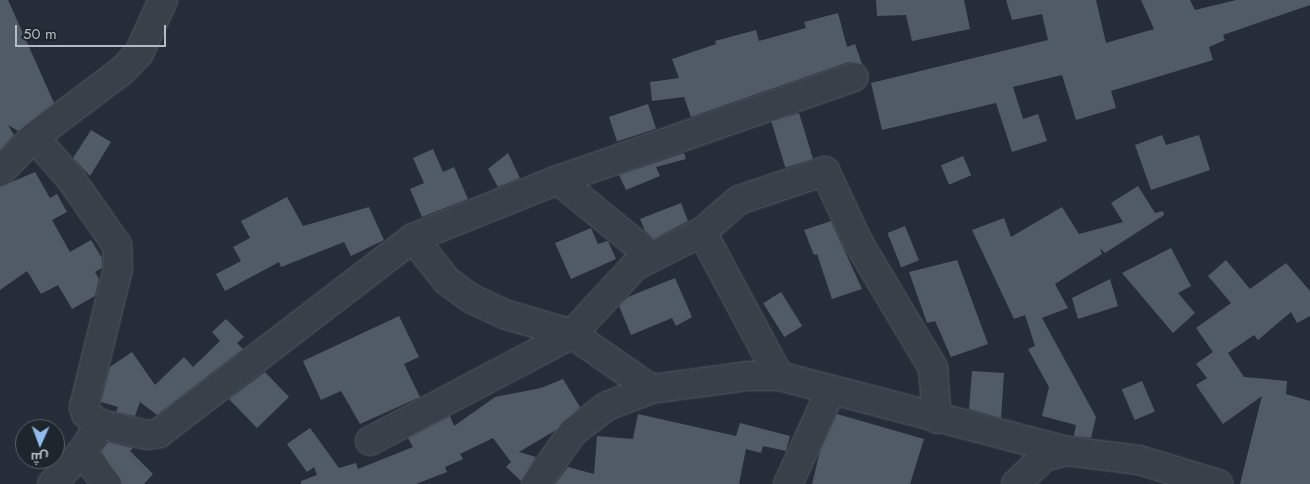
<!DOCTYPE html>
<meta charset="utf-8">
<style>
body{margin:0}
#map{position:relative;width:1310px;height:484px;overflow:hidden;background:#252e38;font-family:Jost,Cairo,sans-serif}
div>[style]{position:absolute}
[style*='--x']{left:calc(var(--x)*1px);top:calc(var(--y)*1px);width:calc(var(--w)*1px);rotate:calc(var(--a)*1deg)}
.building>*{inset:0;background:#505b66;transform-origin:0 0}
.roads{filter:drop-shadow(0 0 1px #535b63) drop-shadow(0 0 1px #535b63)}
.minor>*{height:28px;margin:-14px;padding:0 14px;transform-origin:14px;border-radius:14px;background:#384049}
span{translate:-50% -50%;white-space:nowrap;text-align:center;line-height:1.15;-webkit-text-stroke:4px #1d252d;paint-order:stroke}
.north{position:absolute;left:15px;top:419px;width:50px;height:50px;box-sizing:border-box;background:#1d252d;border:1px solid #596169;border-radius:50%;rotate:182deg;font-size:14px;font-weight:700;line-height:20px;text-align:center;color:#b3bbc4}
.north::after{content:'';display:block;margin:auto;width:18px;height:22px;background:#92bbeb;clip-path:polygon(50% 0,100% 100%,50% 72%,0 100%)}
.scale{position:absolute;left:15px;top:25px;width:151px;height:22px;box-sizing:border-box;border:2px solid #b3bbc4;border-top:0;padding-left:6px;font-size:15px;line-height:18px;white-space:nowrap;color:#b3bbc4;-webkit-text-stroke:4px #1d252d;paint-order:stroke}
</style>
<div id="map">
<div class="building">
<i style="clip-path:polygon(0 0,8px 0,54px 103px,18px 131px,8px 125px,14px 135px,0 150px)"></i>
<i style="clip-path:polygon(876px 0,964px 0,970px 29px,912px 41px,906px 15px,877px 16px)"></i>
<i style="clip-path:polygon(1006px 0,1096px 0,1106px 43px,1154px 29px,1141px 0,1190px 0,1195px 10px,1236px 0,1310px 0,1310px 5px,1223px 35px,1225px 40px,1209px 47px,1213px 60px,1111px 91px,1116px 108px,1076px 120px,1062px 75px,1013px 87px,1023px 119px,1038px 114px,1047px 141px,1012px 152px,996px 103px,882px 130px,871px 83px,1048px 40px,1042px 14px,1012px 20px)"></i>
<i style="clip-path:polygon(838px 13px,847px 47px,855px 44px,862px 64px,849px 62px,691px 117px,684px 97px,652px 101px,650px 82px,679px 78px,672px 59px,716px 44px,715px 41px,756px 30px,759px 41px,806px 28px,804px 22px)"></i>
<i style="left:648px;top:104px;width:26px;height:41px;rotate:72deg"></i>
<i style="left:799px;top:113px;width:48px;height:29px;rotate:73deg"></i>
<i style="clip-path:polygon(91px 130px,111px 142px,90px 176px,73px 158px)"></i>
<i style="clip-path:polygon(1162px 135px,1166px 145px,1199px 135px,1210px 170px,1151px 190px,1135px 145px)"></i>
<i style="clip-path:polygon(433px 149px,443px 172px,454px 167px,468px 199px,422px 217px,410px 189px,424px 183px,413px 158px)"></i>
<i style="clip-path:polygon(508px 153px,520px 178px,498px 187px,488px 169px)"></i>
<i style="clip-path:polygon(684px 153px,686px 159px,656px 167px,660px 176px,626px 190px,619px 175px)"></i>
<i style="left:963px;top:156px;width:21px;height:24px;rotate:67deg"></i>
<i style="clip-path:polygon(35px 172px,50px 198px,57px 194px,67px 212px,52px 220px,70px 252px,91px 240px,102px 258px,102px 268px,95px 272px,99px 279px,95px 296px,72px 309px,58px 285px,41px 294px,27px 271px,0 290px,0 187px)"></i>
<i style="clip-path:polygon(1138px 186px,1155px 213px,1163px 211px,1164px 215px,1105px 253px,1100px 248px,1102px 254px,1055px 284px,1068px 308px,1042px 318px,1096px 417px,1091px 438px,1074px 436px,1076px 425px,1042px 416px,1049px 387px,1028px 349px,1035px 346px,1025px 315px,1014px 319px,972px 230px,1004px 218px,1011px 237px,1062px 207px,1079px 234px,1123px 222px,1111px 203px)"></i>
<i style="clip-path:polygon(287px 197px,303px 226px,369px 207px,384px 240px,351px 256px,344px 242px,281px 267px,279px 262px,225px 291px,216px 274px,241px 261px,233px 247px,250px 238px,241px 221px)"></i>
<i style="clip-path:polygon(681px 203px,688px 221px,654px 239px,645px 231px,640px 219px)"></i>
<i style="clip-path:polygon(831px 221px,862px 289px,832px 299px,817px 254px,814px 255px,804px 230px)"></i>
<i style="left:905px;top:226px;width:37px;height:19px;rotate:68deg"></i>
<i style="clip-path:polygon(591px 228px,598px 244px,608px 241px,616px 259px,571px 279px,555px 243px)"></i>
<i style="clip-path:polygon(1171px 248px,1191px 286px,1178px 293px,1195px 313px,1173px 333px,1122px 273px)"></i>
<i style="clip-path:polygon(957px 260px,988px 344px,951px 357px,935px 321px,927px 323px,909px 272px)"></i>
<i style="clip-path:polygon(1226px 260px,1250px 289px,1286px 263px,1310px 291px,1310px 316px,1297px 323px,1291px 312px,1258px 340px,1254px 335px,1228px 353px,1244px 377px,1287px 381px,1286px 394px,1310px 401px,1310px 484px,1240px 484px,1262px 396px,1223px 424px,1196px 385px,1207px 378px,1196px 364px,1213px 352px,1196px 328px,1231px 303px,1208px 276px)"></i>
<i style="clip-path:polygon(675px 278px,692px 317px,676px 326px,672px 318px,631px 335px,619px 306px,628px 297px)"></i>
<i style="clip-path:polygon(1110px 279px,1118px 306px,1078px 319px,1072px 298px)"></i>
<i style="left:781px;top:292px;width:40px;height:21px;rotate:58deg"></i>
<i style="clip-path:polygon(399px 316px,419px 357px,404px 364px,420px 397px,360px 424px,341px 391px,321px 400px,303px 361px)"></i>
<i style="clip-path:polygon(226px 319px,244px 337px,237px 343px,243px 349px,157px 415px,140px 402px,135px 416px,116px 412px,118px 407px,101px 402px,110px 367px,132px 352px,155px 385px,184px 357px,193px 367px,220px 341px,212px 332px)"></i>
<i style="clip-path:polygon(972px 371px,1004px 373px,1001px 418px,969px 409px)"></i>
<i style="clip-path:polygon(265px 372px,289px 397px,257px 428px,229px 399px)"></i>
<i style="clip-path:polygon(563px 379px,580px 407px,556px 430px,519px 452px,536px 457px,521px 481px,506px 467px,511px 462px,493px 438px,460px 454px,463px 459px,445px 467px,447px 472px,416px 484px,301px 484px,301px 481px,317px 475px,314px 467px,307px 472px,287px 444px,310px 428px,339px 468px,356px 463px,358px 469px,413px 447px,408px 438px,450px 416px,454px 426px,495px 397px,541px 388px)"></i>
<i style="left:1142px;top:381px;width:33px;height:22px;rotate:67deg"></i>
<i style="clip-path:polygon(638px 414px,736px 436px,740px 423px,790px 436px,786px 451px,763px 446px,761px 453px,746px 449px,739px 484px,555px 484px,568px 467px,594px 474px,597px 436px,633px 439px)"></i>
<i style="clip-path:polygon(837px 414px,924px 439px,910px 484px,812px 484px,820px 451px)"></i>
<i style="clip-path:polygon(108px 442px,133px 448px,130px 451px,153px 474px,144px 484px,122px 484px,101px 451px)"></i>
</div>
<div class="roads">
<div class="minor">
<i style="--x:0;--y:172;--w:49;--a:-45.8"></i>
<i style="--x:558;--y:180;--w:120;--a:39.3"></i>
<i style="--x:702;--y:232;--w:49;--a:-40.9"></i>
<i style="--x:739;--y:200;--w:91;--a:-18.6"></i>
<i style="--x:825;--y:171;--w:78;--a:65.1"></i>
<i style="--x:858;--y:242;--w:147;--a:59.2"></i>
<i style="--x:933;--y:368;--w:51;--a:85.5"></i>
<i style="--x:413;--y:238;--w:55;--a:51.7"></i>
<i style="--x:447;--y:281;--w:31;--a:36"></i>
<i style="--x:472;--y:299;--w:35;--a:25"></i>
<i style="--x:504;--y:314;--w:71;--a:16.4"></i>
<i style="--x:572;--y:334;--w:96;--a:34.8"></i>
<i style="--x:100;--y:424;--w:17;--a:-144"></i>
<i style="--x:86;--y:414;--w:7;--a:-106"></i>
<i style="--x:84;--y:407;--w:142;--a:-76.2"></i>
<i style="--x:118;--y:269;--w:24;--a:-92"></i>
<i style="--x:117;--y:245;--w:80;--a:-124.9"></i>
<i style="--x:71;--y:179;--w:56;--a:-131.4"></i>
<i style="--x:34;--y:137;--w:111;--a:-37"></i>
<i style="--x:123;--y:70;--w:23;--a:-47"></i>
<i style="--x:139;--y:53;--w:58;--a:-65.6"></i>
<i style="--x:370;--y:441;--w:229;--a:-27.9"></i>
<i style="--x:572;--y:334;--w:93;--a:-47.2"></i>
<i style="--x:635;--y:266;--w:75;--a:-26.9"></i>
<i style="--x:702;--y:232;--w:163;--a:61.9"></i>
<i style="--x:82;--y:452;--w:41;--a:52"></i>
<i style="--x:52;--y:484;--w:44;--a:-46.8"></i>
<i style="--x:82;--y:452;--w:33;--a:-57"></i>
<i style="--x:100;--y:424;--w:48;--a:13.2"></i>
<i style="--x:147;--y:435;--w:12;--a:-9"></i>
<i style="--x:159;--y:433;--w:320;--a:-37.5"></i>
<i style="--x:413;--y:238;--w:156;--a:-21.8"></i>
<i style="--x:558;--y:180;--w:313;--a:-19.2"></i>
<i style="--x:536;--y:484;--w:64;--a:-54.6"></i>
<i style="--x:573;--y:432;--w:43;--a:-37.4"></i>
<i style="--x:607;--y:406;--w:47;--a:-21.1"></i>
<i style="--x:651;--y:389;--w:97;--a:-7.7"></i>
<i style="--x:747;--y:376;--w:32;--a:0"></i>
<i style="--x:779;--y:376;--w:298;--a:14.6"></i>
<i style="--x:788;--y:484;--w:103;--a:-65.4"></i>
<i style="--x:1016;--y:484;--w:39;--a:-44"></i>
<i style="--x:1044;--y:457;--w:24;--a:-15"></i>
<i style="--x:1067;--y:451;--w:73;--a:7.1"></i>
<i style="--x:1139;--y:460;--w:83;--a:16.9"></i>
</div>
</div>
<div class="north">ش</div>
<div class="scale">50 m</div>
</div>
